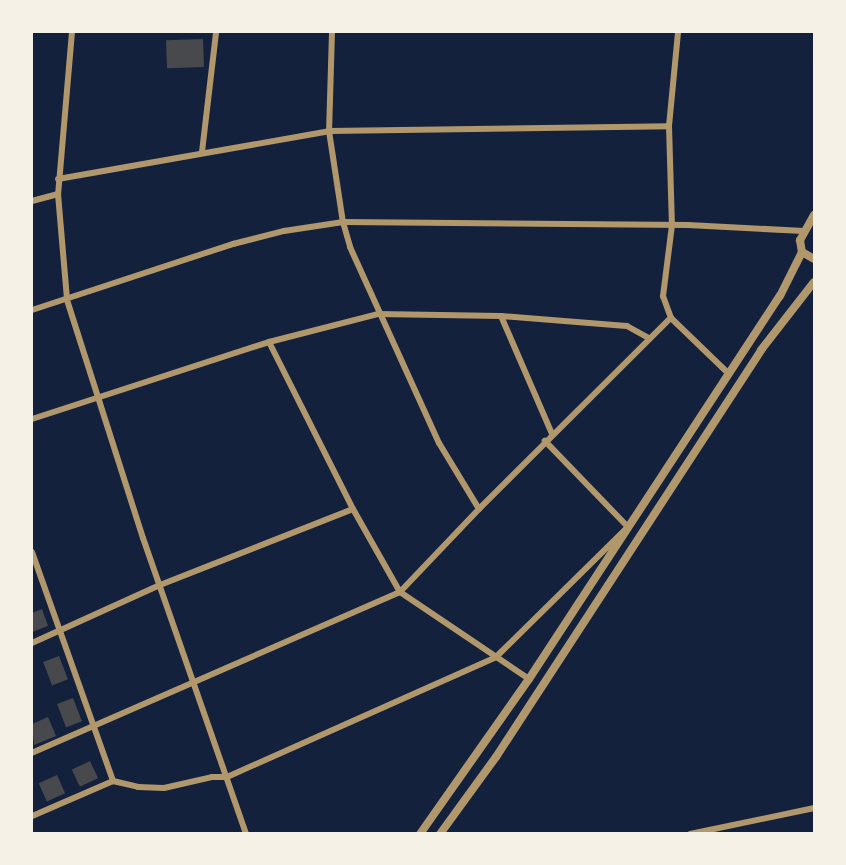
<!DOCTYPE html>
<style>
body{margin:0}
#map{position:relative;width:846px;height:865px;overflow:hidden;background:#14213d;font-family:"DejaVu Sans",sans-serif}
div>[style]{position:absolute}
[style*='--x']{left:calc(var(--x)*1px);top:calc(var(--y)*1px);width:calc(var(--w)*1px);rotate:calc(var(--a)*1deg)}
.building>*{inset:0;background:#48494c;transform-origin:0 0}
.service>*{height:2.5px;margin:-1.25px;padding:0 1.25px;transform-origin:1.25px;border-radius:1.25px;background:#b1986c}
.minor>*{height:6px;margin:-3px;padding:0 3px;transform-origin:3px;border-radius:3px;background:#b1986c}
.tertiary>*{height:8px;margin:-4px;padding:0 4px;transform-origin:4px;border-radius:4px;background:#b1986c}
span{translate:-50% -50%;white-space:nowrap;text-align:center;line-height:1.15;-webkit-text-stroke:5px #f6f1e7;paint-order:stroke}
.frame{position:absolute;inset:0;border:33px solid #f6f1e7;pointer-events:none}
</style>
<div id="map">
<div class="building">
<i style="left:203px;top:39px;width:28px;height:37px;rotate:88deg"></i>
<i style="clip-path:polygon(42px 609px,48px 626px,32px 632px,32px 613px)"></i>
<i style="left:59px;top:656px;width:25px;height:17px;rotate:69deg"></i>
<i style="left:73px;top:698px;width:25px;height:17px;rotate:69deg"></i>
<i style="clip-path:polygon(48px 717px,56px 736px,34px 745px,32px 724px)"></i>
<i style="left:90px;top:761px;width:19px;height:20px;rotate:65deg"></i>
<i style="left:57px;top:775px;width:20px;height:20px;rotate:66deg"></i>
</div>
<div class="service">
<i style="--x:32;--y:32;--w:3;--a:0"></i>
</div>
<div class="minor">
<i style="--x:72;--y:32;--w:163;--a:94.9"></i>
<i style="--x:58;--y:194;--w:106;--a:85.1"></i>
<i style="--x:67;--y:300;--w:250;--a:72.3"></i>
<i style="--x:143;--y:538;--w:313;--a:70.8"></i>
<i style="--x:332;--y:32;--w:99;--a:91.7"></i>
<i style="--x:329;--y:131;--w:92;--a:81.3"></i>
<i style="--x:343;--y:222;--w:26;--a:74"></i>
<i style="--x:350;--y:247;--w:215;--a:65.6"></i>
<i style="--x:439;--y:443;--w:77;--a:58.8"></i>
<i style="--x:479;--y:509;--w:115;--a:133.6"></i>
<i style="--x:400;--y:592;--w:156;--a:34"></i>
<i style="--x:669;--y:126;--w:94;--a:-84.5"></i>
<i style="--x:202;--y:152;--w:121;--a:-83.3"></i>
<i style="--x:58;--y:179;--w:275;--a:-10"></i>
<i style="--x:329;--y:131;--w:340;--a:-0.8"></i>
<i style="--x:669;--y:126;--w:99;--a:88.3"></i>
<i style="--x:672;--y:225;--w:72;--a:97.2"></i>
<i style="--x:663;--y:296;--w:23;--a:70"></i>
<i style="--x:671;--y:318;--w:81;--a:44"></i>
<i style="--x:32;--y:201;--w:27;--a:-15"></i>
<i style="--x:32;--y:310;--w:212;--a:-18.2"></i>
<i style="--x:233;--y:244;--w:53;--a:-14.3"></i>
<i style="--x:284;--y:231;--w:60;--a:-8.7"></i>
<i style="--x:343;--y:222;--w:345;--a:0.5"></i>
<i style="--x:688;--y:225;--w:116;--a:3"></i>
<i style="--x:501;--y:316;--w:129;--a:66.6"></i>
<i style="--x:269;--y:342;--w:187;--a:63.3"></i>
<i style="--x:32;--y:419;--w:249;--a:-18"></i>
<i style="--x:269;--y:342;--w:113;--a:-14.4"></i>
<i style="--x:378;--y:314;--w:123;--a:0.9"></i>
<i style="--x:501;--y:316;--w:126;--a:4.5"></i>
<i style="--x:627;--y:326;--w:26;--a:29"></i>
<i style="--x:479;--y:509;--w:271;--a:-44.9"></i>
<i style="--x:32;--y:552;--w:243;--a:70.5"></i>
<i style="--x:113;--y:781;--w:88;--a:156.6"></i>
<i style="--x:32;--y:643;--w:141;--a:-24.4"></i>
<i style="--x:160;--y:585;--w:207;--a:-21.5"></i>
<i style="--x:353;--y:509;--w:95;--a:60.5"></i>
<i style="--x:400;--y:592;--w:402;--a:156.4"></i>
<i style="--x:113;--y:781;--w:26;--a:13"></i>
<i style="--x:138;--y:787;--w:26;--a:2"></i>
<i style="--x:164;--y:788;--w:49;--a:-12.9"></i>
<i style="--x:212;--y:777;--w:15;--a:0"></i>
<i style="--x:227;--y:777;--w:295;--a:-24"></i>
<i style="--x:496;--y:657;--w:185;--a:-44.6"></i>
<i style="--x:628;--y:527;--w:120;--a:-134"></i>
<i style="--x:690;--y:834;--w:127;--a:-11.8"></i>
</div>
<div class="tertiary">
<i style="--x:814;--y:215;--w:29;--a:119"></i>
<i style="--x:800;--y:240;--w:12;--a:81"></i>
<i style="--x:802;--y:252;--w:14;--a:30"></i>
<i style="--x:420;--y:834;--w:189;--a:-54.9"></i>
<i style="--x:529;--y:679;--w:458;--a:-56.8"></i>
<i style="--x:780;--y:296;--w:49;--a:-63.4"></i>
<i style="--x:440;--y:834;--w:95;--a:-54"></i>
<i style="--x:496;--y:757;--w:486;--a:-56.9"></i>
<i style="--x:761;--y:350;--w:86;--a:-52.1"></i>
</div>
<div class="frame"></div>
</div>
